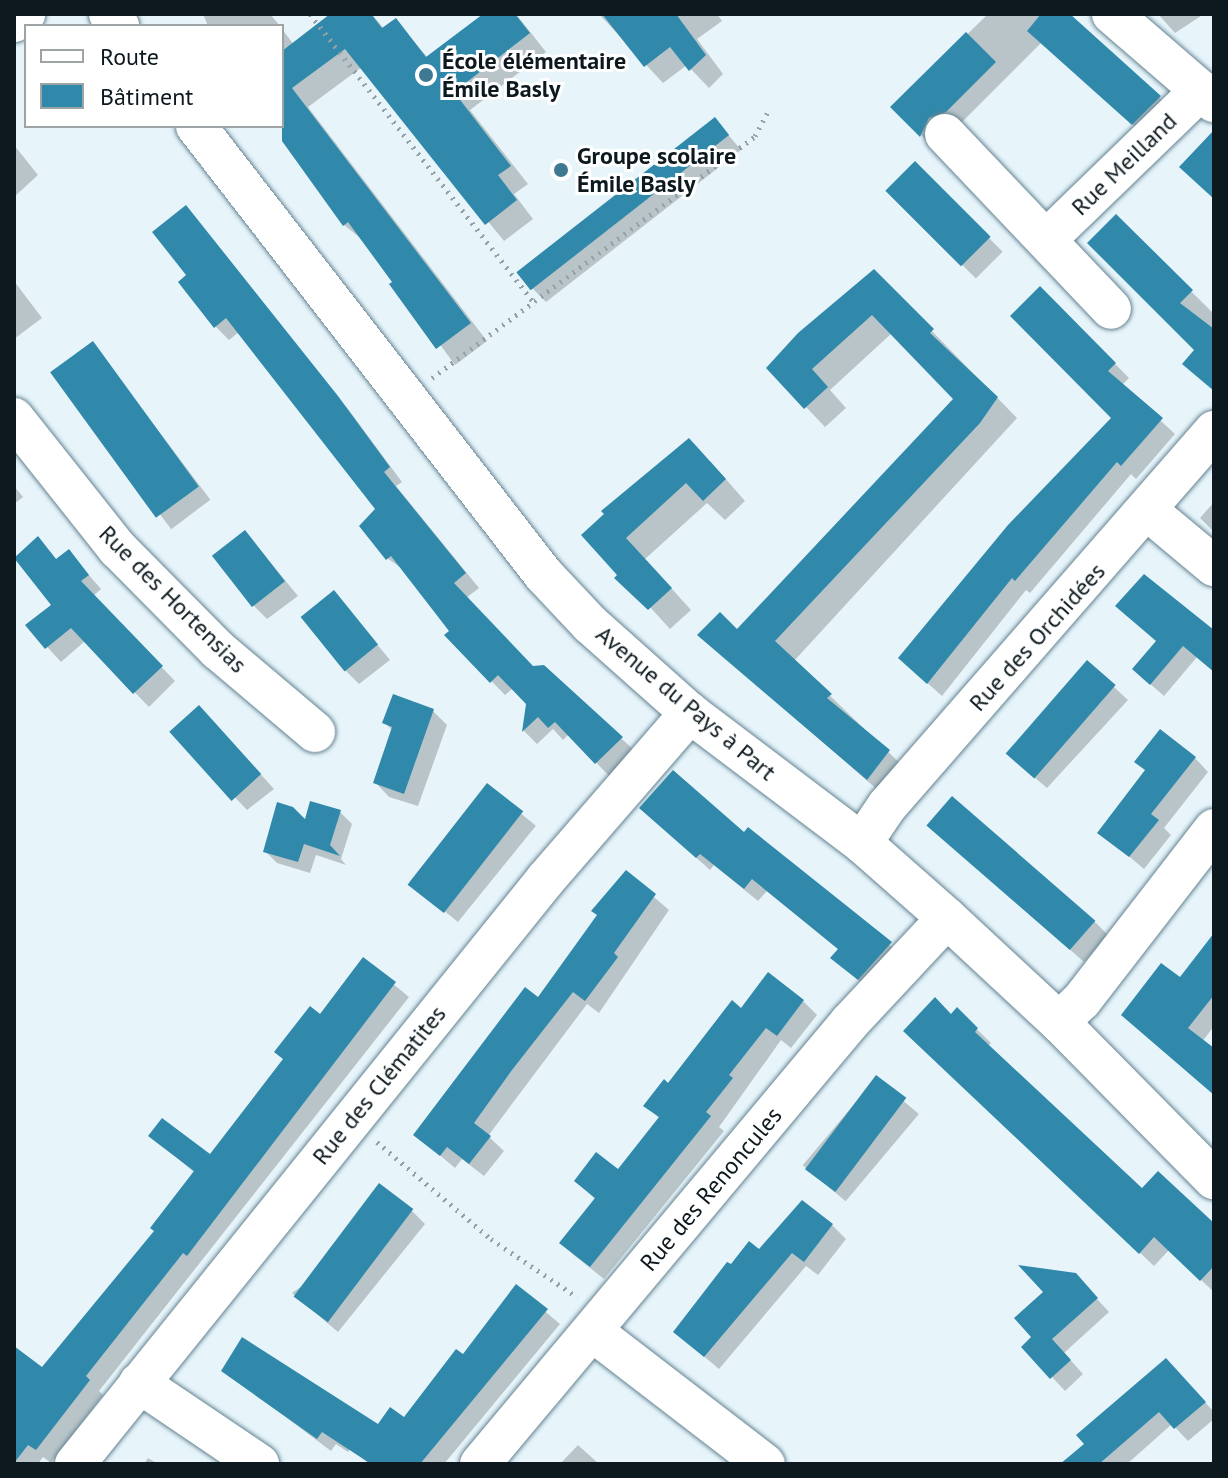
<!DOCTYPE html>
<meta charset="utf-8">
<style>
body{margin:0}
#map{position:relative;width:1228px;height:1478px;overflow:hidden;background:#e7f5fb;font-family:"PT Sans",sans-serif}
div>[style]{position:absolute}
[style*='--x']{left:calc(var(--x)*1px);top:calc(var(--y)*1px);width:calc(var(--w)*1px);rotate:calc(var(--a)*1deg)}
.shadow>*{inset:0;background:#0003;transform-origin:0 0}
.building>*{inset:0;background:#3089aa;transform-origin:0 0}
.path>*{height:5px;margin-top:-2.5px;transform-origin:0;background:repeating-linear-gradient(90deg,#94a1a7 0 2px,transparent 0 8px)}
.roads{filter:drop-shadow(0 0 2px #648391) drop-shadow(0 0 2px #648391)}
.minor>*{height:40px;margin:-20px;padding:0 20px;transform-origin:20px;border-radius:20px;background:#fff}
.dots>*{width:22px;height:22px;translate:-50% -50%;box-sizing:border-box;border:4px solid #fff;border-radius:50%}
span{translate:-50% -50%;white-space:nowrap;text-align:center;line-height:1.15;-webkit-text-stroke:6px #fff;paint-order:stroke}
.poi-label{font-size:24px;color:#0d191f;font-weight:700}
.left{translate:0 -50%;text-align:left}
.street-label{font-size:24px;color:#0d191f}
.frame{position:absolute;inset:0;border:16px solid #0d191f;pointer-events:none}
.legend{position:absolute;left:24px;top:24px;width:260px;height:104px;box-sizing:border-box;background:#fff;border:2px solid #9ea3a5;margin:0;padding:10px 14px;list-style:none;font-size:24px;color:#0d191f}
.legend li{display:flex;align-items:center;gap:16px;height:40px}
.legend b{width:40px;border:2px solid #9ea3a5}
</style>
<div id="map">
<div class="shadow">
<i style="clip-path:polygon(203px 14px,270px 14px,280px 26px,208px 26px)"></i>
<i style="clip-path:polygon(334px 14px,372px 14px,384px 29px,396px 21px,428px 58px,487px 14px,516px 14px,546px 52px,470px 110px,528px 184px,514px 194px,533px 219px,504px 241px,362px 67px,308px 107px,487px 341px,455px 365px,364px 241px,344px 225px,282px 125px,282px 29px,294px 45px)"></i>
<i style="clip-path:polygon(599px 14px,717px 14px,722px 21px,697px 39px,723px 74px,709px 88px,687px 65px,663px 83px)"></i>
<i style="clip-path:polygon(988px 14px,1067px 14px,1174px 111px,1147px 137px,1042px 42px,935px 149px,893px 107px)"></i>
<i style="clip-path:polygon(1158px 14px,1204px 14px,1175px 33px)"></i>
<i style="clip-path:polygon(715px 119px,741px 150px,546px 302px,532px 288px)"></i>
<i style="clip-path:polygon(14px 145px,38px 175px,14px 197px)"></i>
<i style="left:915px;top:164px;width:124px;height:38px;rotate:45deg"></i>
<i style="clip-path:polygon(185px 207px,351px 413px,402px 482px,396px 486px,479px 588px,466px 598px,533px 668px,544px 667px,636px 752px,610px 777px,569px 734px,563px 740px,553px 729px,537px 744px,524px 731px,528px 703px,513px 688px,505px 695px,447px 635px,451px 631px,404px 570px,387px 558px,378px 509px,239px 332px,229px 340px,215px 326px,189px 275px)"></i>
<i style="clip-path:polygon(1116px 217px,1214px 314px,1214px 390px,1197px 350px)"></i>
<i style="clip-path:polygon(874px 272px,1017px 418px,794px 661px,908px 771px,887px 798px,700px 635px,737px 631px,956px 399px,892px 333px,830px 390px,846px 408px,825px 427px,769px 368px)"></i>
<i style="clip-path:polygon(14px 281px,42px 318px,14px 339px)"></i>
<i style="clip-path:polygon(1040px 288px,1129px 378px,1122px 385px,1175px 434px,1136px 479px,1131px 474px,1030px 593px,1026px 590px,942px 696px,915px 672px,1114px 418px)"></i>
<i style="left:93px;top:344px;width:195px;height:49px;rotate:53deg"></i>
<i style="clip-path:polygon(710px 461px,745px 501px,725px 520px,707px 503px,645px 559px,691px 610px,670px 629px,584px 535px)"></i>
<i style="clip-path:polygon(14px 486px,23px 497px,14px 504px)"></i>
<i style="clip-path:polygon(1214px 502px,1214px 532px,1200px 518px)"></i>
<i style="clip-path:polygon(245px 532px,298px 596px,267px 619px,254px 606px)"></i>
<i style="clip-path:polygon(69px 552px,101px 589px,93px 596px,175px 681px,149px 707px,85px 641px,61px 662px,28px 626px,54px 605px,51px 553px,57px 560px)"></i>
<i style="clip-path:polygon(334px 592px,390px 660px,359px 684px,345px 670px)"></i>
<i style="clip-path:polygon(1214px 636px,1214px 672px,1197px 657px,1164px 696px,1148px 682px,1158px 642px)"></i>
<i style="clip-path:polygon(1087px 662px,1128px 700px,1047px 788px,1020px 765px)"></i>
<i style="clip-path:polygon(433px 711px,447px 725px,418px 806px,389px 797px,376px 783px,393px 731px,384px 722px)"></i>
<i style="clip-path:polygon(213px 721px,274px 789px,247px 810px,173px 732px)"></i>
<i style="clip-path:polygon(1195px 758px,1208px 772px,1164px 828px,1171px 835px,1144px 869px,1100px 832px)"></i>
<i style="left:487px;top:786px;width:63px;height:124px;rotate:39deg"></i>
<i style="clip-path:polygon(340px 812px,352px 824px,341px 859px,346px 865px,316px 855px,310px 873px,277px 863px,265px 851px,306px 822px)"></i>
<i style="clip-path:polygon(655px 821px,744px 835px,748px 830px,904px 957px,872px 992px,833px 958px,839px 950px,767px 891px,758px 901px,714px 865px,710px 870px)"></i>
<i style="clip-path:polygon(943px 838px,1094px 921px,1108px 935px,1084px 962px)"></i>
<i style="clip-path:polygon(626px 873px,669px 910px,599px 1013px,587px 1004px,488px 1136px,504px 1151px,484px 1176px,462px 1159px,455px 1168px,416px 1135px,539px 1000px)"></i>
<i style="clip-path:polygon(1214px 936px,1214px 1026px,1202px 1042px,1214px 1051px,1214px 1093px,1138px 1028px)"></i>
<i style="clip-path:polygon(363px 959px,409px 997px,99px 1391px,103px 1395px,51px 1463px,43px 1457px,38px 1464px,14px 1464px,14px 1368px,42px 1370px,156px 1231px,195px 1173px,151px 1136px,211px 1157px)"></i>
<i style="clip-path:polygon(803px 1001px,817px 1015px,791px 1048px,781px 1040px,719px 1127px,724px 1131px,604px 1279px,575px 1256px,561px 1243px,596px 1200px,576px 1181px,619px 1172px,660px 1119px,646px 1105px,741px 1010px)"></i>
<i style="clip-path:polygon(957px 1010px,991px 1043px,988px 1046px,1142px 1191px,1214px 1226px,1214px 1292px,1169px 1250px,1154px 1266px,920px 1044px)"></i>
<i style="left:876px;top:1078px;width:56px;height:114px;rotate:40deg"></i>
<i style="clip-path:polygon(411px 1210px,425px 1224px,338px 1332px,292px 1293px)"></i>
<i style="clip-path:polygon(832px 1225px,846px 1239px,818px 1275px,806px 1266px,719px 1369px,675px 1332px,759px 1251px)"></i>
<i style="clip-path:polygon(1084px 1285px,1109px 1312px,1064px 1353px,1083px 1374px,1065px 1391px,1024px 1347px)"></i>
<i style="clip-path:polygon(516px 1287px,560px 1324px,444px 1464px,369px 1464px,351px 1448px,348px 1452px,336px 1444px,331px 1451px,223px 1370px,378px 1426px,404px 1420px,463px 1356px)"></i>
<i style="clip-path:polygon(1179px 1374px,1214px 1412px,1214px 1419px,1188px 1441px,1172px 1424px,1127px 1464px,1064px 1464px)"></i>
<i style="clip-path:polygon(578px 1445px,599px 1464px,560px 1464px)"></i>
<i style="clip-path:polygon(148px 1458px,158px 1464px,144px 1464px)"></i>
</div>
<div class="building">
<i style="clip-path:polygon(330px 14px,371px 14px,382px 28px,396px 18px,426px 57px,483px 14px,515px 14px,530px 33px,454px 92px,511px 166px,498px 175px,517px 200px,485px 225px,345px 49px,292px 88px,471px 323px,436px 349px,389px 284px,392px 282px,348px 222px,343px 226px,282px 141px,282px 51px)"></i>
<i style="clip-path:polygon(602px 14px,676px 14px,706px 55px,689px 71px,670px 47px,644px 67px)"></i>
<i style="clip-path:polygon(1041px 14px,1070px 14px,1161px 96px,1132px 125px,1027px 31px)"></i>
<i style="clip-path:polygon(966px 32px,996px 62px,946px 112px,929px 118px,920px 137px,890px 107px)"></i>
<i style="left:715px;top:117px;width:23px;height:252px;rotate:52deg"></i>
<i style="clip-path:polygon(1214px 130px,1214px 199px,1179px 167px)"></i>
<i style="left:915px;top:161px;width:107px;height:42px;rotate:45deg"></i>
<i style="clip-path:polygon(186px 205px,338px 396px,390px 467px,384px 472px,466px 573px,454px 583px,533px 666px,544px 665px,623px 737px,595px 764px,555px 722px,548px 728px,538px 717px,522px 732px,526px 704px,498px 675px,490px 683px,444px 635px,449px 631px,391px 556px,386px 560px,359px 526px,375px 509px,226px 318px,214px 328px,178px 282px,186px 275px,152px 232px)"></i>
<i style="clip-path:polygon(1116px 214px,1193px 290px,1180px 303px,1214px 329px,1214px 391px,1182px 364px,1194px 350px,1087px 243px)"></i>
<i style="clip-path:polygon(874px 269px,934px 329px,930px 333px,998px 397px,980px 423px,775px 641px,832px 694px,827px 698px,890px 750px,867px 780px,697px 635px,720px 612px,737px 629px,953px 399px,872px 315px,812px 369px,828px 387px,804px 409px,766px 368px,798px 333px)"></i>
<i style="clip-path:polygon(1040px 286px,1116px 363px,1108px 371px,1163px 418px,1121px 466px,1117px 462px,1015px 581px,1012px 578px,927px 684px,898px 658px,1008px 525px,1111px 418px,1010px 316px)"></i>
<i style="left:93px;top:341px;width:180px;height:53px;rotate:54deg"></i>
<i style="clip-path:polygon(689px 438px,726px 479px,703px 501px,686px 483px,626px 538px,672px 588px,648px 610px,614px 578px,617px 575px,581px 535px,604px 514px,601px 511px)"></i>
<i style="left:245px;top:530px;width:65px;height:42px;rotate:52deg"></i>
<i style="clip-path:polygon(38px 536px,56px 559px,69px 549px,89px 575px,81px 581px,163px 666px,133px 694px,71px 628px,45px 649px,25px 625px,51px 605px,14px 558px)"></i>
<i style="clip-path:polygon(1144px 574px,1214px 630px,1214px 672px,1183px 646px,1150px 685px,1132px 669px,1156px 641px,1115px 606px)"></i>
<i style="left:334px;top:590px;width:70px;height:43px;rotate:51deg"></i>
<i style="left:1087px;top:660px;width:38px;height:124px;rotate:41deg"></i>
<i style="clip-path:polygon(393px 694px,434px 709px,404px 794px,373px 783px,392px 727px,382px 723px)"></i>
<i style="left:199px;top:705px;width:93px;height:40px;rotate:48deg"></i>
<i style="clip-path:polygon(1160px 729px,1196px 757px,1151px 814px,1159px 820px,1129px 857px,1097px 833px,1145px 770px,1134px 762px)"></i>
<i style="clip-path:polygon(673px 770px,744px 832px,748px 827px,892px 942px,858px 980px,830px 958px,838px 949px,752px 879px,744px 889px,700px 854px,696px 858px,639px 808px)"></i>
<i style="left:487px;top:783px;width:46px;height:129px;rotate:38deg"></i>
<i style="left:952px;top:796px;width:190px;height:39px;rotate:41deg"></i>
<i style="clip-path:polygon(310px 801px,341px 810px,330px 845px,340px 856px,304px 844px,298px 862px,263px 852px,277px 802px,293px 807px,305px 819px)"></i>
<i style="clip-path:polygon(626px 870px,656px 894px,614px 953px,618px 957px,585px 1001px,573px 992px,512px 1070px,474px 1123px,491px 1136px,469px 1164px,447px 1147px,440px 1156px,413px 1135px,525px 987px,538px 997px,597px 915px,591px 911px)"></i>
<i style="clip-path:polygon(1214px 933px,1214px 995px,1188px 1028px,1214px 1048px,1214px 1095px,1121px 1015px,1161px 963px,1180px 977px)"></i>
<i style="clip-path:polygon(363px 957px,396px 982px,187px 1256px,183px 1253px,86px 1376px,90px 1380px,36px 1450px,28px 1445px,14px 1463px,14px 1346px,42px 1367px,154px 1231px,150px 1228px,194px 1171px,148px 1136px,162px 1118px,210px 1154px,283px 1059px,274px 1052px,310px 1006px,320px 1014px)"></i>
<i style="clip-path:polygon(768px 972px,804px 1000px,777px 1036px,766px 1028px,729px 1075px,733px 1078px,706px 1112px,711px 1116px,590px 1267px,559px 1243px,595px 1198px,574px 1181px,596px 1152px,618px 1169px,659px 1117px,643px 1106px,664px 1079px,668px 1083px,732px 1000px,741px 1008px)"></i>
<i style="clip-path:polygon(935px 997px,951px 1014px,957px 1007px,978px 1028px,975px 1032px,1142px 1188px,1158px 1171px,1214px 1223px,1214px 1266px,1200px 1281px,1154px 1237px,1139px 1254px,903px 1031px)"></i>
<i style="left:876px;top:1075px;width:38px;height:118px;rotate:37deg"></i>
<i style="left:379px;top:1183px;width:43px;height:142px;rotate:37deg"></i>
<i style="clip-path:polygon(802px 1200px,833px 1224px,804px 1262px,792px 1253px,704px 1357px,673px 1332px,727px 1262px,731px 1264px,749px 1241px,759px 1249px)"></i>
<i style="clip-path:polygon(1018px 1265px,1076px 1273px,1098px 1298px,1052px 1339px,1071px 1360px,1050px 1379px,1021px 1347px,1031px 1337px,1014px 1318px,1043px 1292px)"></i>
<i style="clip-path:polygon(516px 1284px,548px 1309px,420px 1464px,371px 1464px,322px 1432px,317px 1439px,221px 1371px,242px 1337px,378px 1424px,390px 1407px,404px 1417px,456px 1349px,463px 1354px)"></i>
<i style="clip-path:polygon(1166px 1358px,1206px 1402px,1174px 1429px,1159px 1412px,1099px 1464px,1060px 1464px,1084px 1444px,1076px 1435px)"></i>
</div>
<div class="path">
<i style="--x:310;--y:14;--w:368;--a:52.2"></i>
<i style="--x:432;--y:378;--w:404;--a:-36.8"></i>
<i style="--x:755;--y:136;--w:30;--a:-62"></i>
<i style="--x:377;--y:1142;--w:150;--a:40.4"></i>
<i style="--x:491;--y:1239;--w:104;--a:34"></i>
</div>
<div class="roads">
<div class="minor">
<i style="--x:109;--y:14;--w:16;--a:50"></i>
<i style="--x:1112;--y:14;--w:135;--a:40.8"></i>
<i style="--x:14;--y:22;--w:14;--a:-36"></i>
<i style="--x:196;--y:126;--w:567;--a:52.24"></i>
<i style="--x:543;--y:574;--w:69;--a:46.8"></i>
<i style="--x:590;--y:624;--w:134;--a:41.7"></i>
<i style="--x:690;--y:713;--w:216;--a:37.1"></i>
<i style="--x:862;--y:843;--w:113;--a:41.4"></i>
<i style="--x:947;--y:918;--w:153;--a:42.9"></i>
<i style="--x:1059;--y:1022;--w:221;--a:45.4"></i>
<i style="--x:945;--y:134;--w:241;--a:46.5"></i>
<i style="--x:1047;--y:239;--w:214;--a:-44.1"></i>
<i style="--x:14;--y:418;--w:167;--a:51.6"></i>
<i style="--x:118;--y:549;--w:142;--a:45.3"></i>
<i style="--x:218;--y:650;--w:127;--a:40.2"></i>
<i style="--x:1148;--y:511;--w:86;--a:39.8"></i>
<i style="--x:862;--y:843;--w:45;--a:-56"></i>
<i style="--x:887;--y:806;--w:498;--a:-48.9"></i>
<i style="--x:1059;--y:1022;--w:32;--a:-44"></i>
<i style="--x:1082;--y:1000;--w:216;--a:-52.3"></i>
<i style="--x:592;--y:1331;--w:218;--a:37.6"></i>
<i style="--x:139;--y:1383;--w:145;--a:34"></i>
<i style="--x:75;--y:1464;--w:751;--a:-51.16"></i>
<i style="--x:546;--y:879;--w:220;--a:-49.1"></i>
<i style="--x:480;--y:1464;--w:576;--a:-50.07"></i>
<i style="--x:850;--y:1022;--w:142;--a:-47"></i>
</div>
</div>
<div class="dots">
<i style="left:426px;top:75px;background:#3e7991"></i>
<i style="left:561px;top:170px;background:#3e7991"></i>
</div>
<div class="poi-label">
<span class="left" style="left:442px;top:75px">École élémentaire<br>Émile Basly</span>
<span class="left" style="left:577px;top:170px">Groupe scolaire<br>Émile Basly</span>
</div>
<div class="street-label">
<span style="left:1124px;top:164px;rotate:-44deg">Rue Meilland</span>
<span style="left:173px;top:599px;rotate:45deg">Rue des Hortensias</span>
<span style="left:1037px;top:637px;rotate:-48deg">Rue des Orchidées</span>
<span style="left:686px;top:703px;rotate:40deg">Avenue du Pays à Part</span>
<span style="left:379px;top:1085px;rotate:-51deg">Rue des Clématites</span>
<span style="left:711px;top:1189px;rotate:-50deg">Rue des Renoncules</span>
</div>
<div class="frame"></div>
<ul class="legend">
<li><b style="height:10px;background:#fff"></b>Route</li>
<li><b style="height:22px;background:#3089aa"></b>Bâtiment</li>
</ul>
</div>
